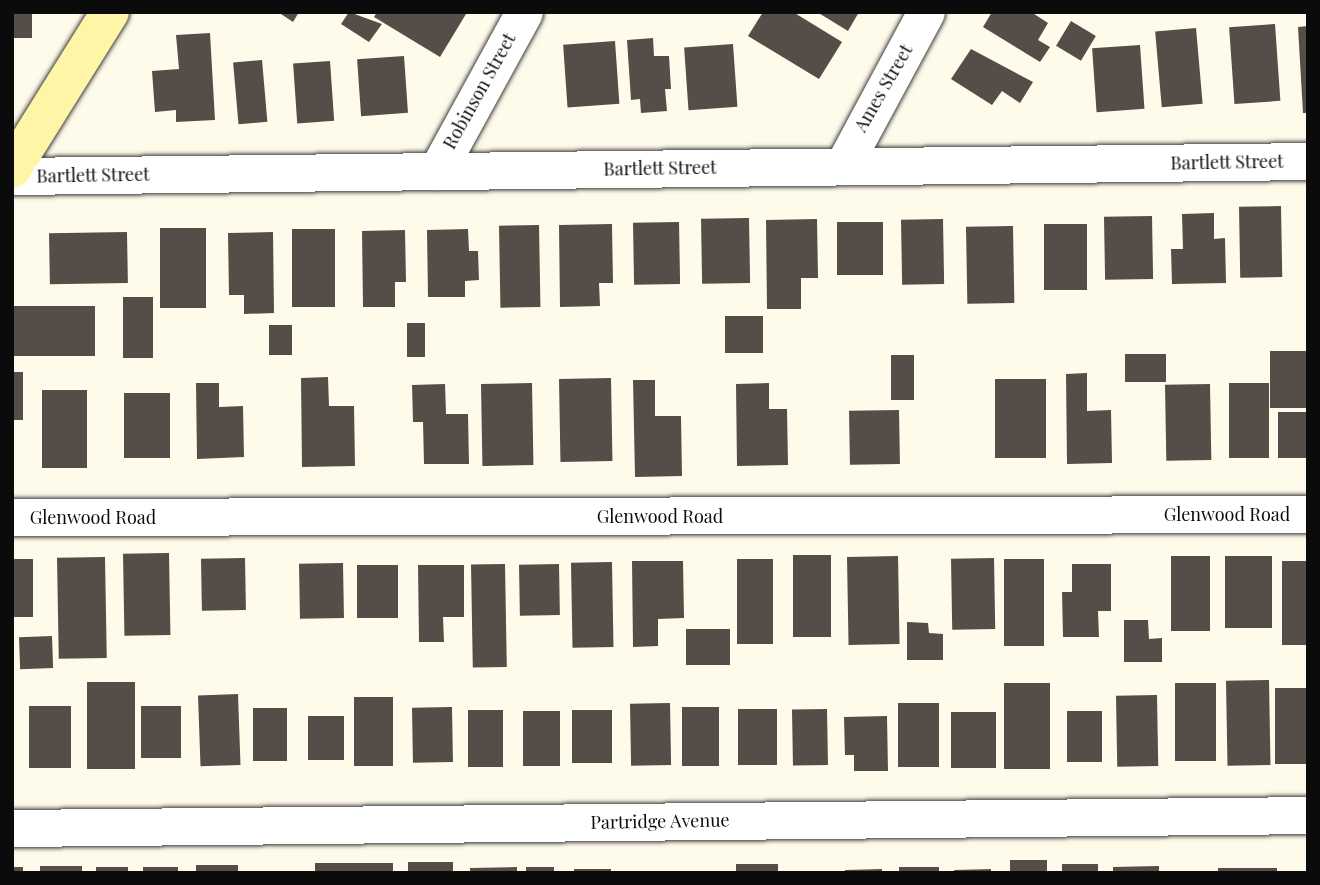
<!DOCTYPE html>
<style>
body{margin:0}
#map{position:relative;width:1320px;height:885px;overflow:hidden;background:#fffbea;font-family:"Playfair Display",serif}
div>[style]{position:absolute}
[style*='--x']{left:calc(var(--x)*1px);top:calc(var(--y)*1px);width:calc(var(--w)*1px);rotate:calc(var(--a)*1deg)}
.building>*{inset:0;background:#544d48;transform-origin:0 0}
.roads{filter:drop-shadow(0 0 2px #3e3e3e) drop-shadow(0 0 2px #3e3e3e)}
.street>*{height:37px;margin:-18.5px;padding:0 18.5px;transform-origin:18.5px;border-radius:18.5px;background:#fff}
.secondary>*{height:38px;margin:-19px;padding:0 19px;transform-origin:19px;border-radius:19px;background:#fef6a6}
span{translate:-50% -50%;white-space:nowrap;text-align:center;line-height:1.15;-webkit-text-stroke:7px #fff;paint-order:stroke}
.street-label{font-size:18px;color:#0b0b0b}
.frame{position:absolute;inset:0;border:14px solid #0b0b0b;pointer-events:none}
</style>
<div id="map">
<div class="building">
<i style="left:12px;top:12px;width:20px;height:26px"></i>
<i style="clip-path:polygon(278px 12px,299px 12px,293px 22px)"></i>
<i style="clip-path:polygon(349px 12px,382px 24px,369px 42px,341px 24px)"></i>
<i style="clip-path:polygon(377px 12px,464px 12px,466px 14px,440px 57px,374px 17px)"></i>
<i style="clip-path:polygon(763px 12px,793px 12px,842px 42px,819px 79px,748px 36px)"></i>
<i style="clip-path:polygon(817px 12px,859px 12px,848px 31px)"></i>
<i style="clip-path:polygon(992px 12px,1031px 12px,1048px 23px,1038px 40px,1050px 47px,1040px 62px,983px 27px)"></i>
<i style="left:1071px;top:21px;width:29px;height:29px;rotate:31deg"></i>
<i style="left:1275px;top:24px;width:77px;height:46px;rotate:86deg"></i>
<i style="clip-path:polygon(1308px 26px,1308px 113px,1303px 113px,1298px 27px)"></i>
<i style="left:1196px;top:28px;width:76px;height:41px;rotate:85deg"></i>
<i style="clip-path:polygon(210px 33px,215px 120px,176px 122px,176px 110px,155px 112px,152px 71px,179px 69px,176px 35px)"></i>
<i style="clip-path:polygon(653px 38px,654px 56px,669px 56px,671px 89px,665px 89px,667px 111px,641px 113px,640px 99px,631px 100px,627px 40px)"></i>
<i style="left:615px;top:41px;width:63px;height:52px;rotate:86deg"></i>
<i style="left:733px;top:44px;width:63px;height:49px;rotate:86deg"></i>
<i style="left:1140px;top:45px;width:64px;height:48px;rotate:86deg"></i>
<i style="clip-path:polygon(971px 49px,1033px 82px,1020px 103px,1002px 91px,992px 105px,951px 79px)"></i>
<i style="left:404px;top:56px;width:57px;height:47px;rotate:86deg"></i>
<i style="left:262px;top:60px;width:62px;height:29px;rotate:85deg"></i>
<i style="left:330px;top:61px;width:60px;height:37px;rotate:86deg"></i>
<i style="left:1281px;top:206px;width:71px;height:42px;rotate:89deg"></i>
<i style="clip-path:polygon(1214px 213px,1214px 239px,1225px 238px,1226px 283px,1172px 284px,1171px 249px,1183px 249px,1182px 214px)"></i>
<i style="left:1152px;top:216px;width:63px;height:48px;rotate:89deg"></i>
<i style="left:749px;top:218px;width:65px;height:48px;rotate:89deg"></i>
<i style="clip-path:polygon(817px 219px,818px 278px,801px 278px,801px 309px,767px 309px,766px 220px)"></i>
<i style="left:943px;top:219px;width:65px;height:42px;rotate:89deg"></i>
<i style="left:679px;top:222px;width:62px;height:46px;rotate:89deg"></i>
<i style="left:883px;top:222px;width:53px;height:46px;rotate:90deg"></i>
<i style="clip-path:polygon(612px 224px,613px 283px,599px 283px,600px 306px,560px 307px,559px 225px)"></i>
<i style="left:1044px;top:224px;width:43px;height:66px"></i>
<i style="left:539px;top:225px;width:82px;height:40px;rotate:89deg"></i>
<i style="left:1013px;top:226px;width:77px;height:47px;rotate:89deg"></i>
<i style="left:160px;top:228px;width:46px;height:80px"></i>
<i style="left:292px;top:229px;width:43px;height:78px"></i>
<i style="clip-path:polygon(468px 229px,469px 251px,478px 251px,479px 280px,465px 281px,465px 297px,428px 297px,427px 230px)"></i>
<i style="clip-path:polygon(405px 230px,406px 282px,395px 282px,395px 307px,363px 307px,362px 231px)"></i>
<i style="left:127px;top:232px;width:51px;height:78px;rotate:89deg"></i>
<i style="clip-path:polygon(273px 232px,274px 313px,244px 314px,244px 295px,229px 295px,228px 233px)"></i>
<i style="left:123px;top:297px;width:30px;height:61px"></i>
<i style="left:95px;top:306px;width:50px;height:83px;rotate:90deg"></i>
<i style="left:725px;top:316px;width:38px;height:37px"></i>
<i style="left:407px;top:323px;width:18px;height:34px"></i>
<i style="left:269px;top:325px;width:23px;height:30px"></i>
<i style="left:1308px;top:351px;width:57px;height:38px;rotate:90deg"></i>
<i style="left:1125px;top:354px;width:41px;height:28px"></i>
<i style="left:891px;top:355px;width:23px;height:45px"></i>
<i style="left:12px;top:372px;width:11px;height:48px"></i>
<i style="clip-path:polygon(1087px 373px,1087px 411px,1111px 410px,1112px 463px,1067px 464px,1066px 374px)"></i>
<i style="clip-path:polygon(328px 377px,329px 406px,354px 406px,355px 466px,302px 467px,301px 378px)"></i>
<i style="left:611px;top:378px;width:83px;height:52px;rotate:89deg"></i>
<i style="left:995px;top:379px;width:51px;height:79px"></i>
<i style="clip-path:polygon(633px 380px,655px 380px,655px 416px,681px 416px,682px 476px,635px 477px)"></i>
<i style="clip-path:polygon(196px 383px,219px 383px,219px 407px,243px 406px,244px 457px,197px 459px)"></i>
<i style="left:532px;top:383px;width:82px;height:51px;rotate:89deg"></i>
<i style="clip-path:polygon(769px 383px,769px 409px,787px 409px,788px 465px,737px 466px,736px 384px)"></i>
<i style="left:1229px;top:383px;width:40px;height:75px"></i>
<i style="clip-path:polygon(445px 384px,446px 414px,468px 414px,469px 464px,424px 464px,423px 422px,413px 422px,412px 385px)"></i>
<i style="left:1210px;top:384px;width:76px;height:45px;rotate:89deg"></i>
<i style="left:42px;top:390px;width:45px;height:78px"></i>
<i style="left:124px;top:393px;width:46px;height:65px"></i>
<i style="left:899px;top:410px;width:54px;height:50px;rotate:89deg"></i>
<i style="left:1278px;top:412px;width:30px;height:46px"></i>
<i style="left:169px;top:553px;width:82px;height:46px;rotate:89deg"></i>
<i style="left:793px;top:555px;width:38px;height:82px"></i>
<i style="left:898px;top:556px;width:88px;height:51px;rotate:89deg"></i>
<i style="left:1210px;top:556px;width:75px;height:39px;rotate:90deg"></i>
<i style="left:1225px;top:556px;width:47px;height:72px"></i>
<i style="left:105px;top:557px;width:101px;height:48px;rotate:89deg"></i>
<i style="left:245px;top:558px;width:52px;height:44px;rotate:89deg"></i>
<i style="left:994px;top:558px;width:71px;height:43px;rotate:89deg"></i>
<i style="left:12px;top:559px;width:21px;height:58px"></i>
<i style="left:737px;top:559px;width:36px;height:85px"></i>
<i style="left:1004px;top:559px;width:40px;height:87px"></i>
<i style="clip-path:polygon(632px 561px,683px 561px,684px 618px,658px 619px,658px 646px,633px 647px)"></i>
<i style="left:1308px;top:561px;width:84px;height:26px;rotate:90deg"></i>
<i style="left:612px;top:562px;width:85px;height:41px;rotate:89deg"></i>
<i style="left:343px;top:563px;width:55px;height:44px;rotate:89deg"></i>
<i style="left:505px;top:564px;width:103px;height:34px;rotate:89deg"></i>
<i style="left:559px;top:564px;width:51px;height:40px;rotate:89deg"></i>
<i style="clip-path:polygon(1072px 564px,1111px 564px,1111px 611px,1098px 611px,1099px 637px,1063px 637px,1062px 592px,1072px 592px)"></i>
<i style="left:357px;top:565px;width:41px;height:53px"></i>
<i style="clip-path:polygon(418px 565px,464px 565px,464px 617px,443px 617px,444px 642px,419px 642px)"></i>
<i style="clip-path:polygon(1124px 620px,1148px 620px,1149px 639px,1162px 638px,1162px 662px,1124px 662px)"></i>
<i style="clip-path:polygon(907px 622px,928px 623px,929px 633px,943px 634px,943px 660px,907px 660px)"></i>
<i style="left:730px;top:629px;width:36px;height:44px;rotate:90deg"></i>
<i style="left:52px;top:636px;width:32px;height:33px;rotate:88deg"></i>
<i style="left:1269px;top:680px;width:85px;height:43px;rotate:89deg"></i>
<i style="left:87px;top:682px;width:48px;height:87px"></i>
<i style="left:1004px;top:683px;width:46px;height:86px"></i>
<i style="left:1175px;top:683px;width:41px;height:78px"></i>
<i style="left:1275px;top:688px;width:33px;height:76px"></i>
<i style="left:238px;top:694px;width:71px;height:40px;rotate:88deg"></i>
<i style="left:1157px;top:695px;width:71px;height:41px;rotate:89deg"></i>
<i style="left:354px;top:697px;width:39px;height:69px"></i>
<i style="left:670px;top:703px;width:62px;height:40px;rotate:89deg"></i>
<i style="left:898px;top:703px;width:41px;height:64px"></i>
<i style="left:71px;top:706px;width:62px;height:42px;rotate:90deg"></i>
<i style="left:141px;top:706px;width:40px;height:52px"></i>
<i style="left:452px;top:707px;width:55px;height:40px;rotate:89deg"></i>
<i style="left:682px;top:707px;width:37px;height:59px"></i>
<i style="left:253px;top:708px;width:34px;height:53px"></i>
<i style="left:777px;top:709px;width:56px;height:39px;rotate:90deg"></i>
<i style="left:827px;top:709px;width:56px;height:35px;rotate:89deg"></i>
<i style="left:468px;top:710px;width:35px;height:57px"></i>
<i style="left:612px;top:710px;width:53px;height:40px;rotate:90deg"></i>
<i style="left:523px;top:711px;width:37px;height:55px"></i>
<i style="left:1067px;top:711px;width:35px;height:51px"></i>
<i style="left:951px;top:712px;width:45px;height:56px"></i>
<i style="left:308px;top:716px;width:36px;height:44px"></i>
<i style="clip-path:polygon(887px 716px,888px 771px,854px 771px,854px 755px,845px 755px,844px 717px)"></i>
<i style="left:1047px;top:860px;width:13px;height:37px;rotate:90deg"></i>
<i style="left:453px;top:862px;width:11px;height:45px;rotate:90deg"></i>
<i style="left:315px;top:863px;width:78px;height:10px"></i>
<i style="left:736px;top:864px;width:42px;height:9px"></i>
<i style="left:1098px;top:864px;width:9px;height:36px;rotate:90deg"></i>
<i style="left:238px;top:865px;width:8px;height:42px;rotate:90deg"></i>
<i style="left:40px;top:866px;width:42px;height:7px"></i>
<i style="clip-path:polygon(1159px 866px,1159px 873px,1113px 873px,1113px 867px)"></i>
<i style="left:12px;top:867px;width:11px;height:6px"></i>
<i style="left:96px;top:867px;width:32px;height:6px"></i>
<i style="left:143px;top:867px;width:35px;height:6px"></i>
<i style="clip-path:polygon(517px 867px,517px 873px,470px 873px,470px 868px)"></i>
<i style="left:526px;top:867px;width:28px;height:6px"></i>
<i style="left:899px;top:867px;width:40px;height:6px"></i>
<i style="left:1218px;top:868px;width:59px;height:5px"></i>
<i style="left:574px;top:869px;width:37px;height:4px"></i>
<i style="clip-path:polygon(882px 869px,882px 873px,845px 873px,845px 870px)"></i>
<i style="clip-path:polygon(991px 869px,991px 873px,954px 873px,954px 870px)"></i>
</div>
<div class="roads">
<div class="street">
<i style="--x:843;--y:166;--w:175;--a:-61.7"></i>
<i style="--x:437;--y:171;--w:181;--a:-61.3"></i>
<i style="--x:12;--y:176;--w:1296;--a:-0.66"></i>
<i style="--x:12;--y:517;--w:1296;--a:-0.13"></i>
<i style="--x:12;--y:828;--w:1296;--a:-0.57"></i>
</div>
<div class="secondary">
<i style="--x:12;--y:169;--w:185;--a:-58"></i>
</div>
</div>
<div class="street-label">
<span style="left:883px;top:88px;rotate:-60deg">Ames Street</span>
<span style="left:479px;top:91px;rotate:-61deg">Robinson Street</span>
<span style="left:1227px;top:162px;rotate:-1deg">Bartlett Street</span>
<span style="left:660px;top:168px;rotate:-1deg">Bartlett Street</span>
<span style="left:93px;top:175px;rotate:-1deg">Bartlett Street</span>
<span style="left:1227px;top:514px">Glenwood Road</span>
<span style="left:660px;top:516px">Glenwood Road</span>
<span style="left:93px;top:517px">Glenwood Road</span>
<span style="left:660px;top:821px;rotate:-1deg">Partridge Avenue</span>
</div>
<div class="frame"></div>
</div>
